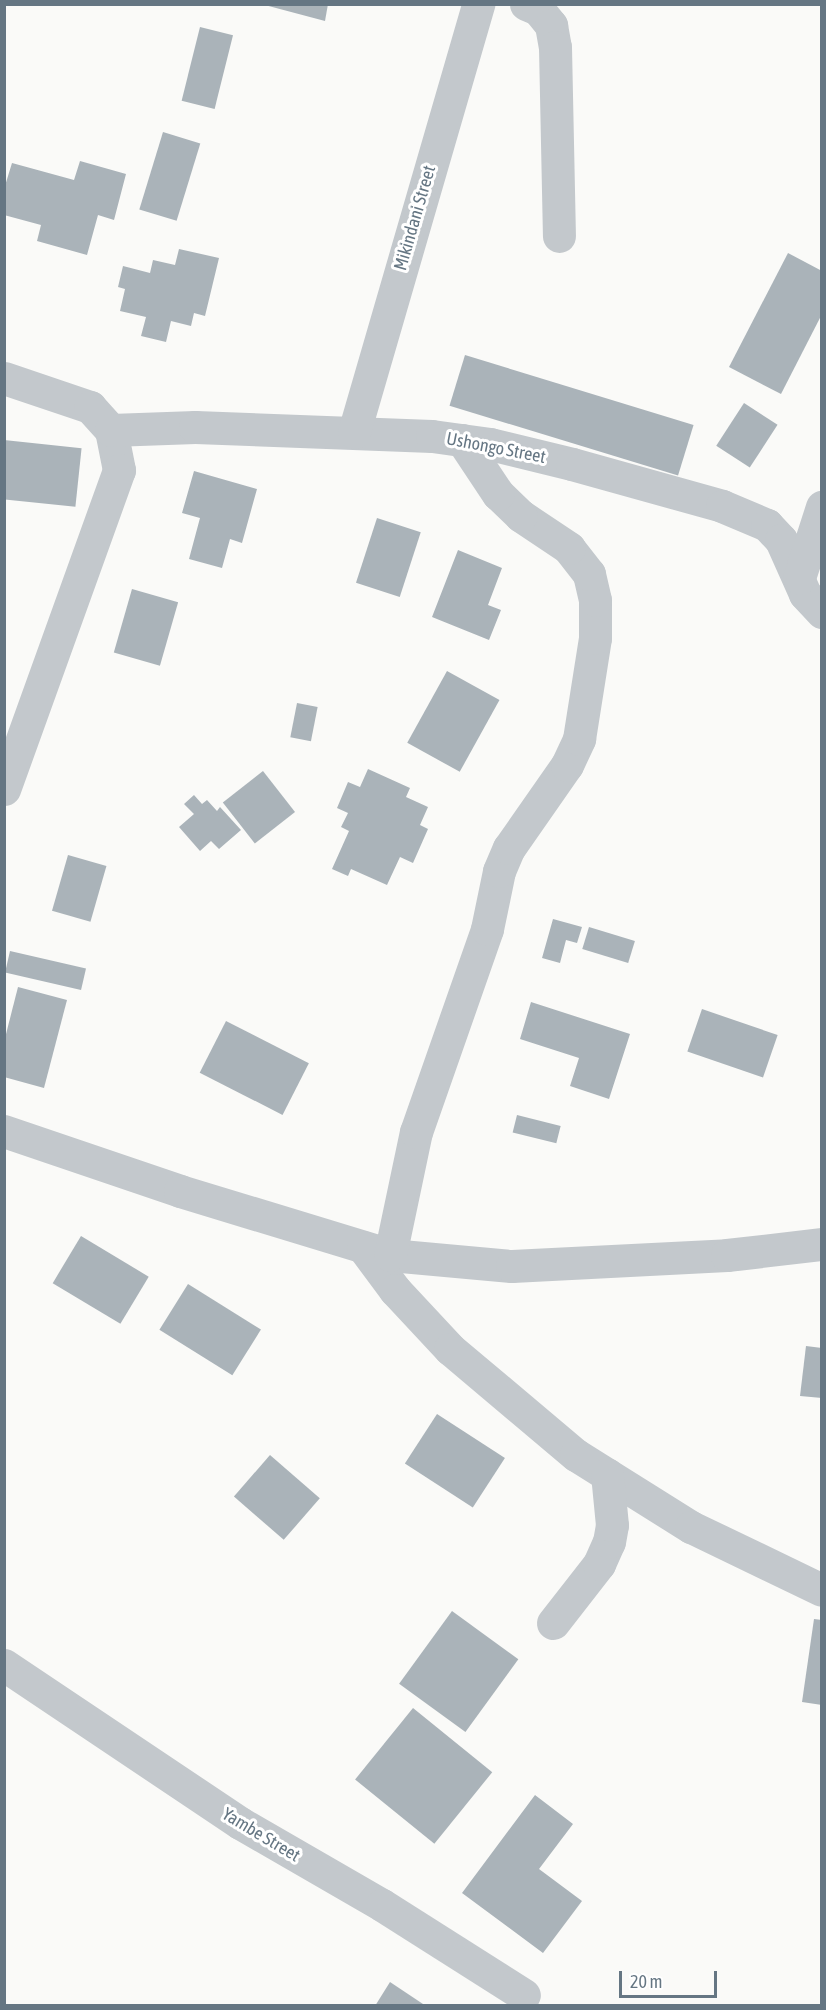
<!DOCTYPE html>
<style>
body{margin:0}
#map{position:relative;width:826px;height:2010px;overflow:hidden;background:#fafaf8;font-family:"Asap Condensed",sans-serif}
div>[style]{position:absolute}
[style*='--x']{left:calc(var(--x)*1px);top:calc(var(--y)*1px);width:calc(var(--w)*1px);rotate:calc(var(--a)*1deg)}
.building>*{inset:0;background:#aab3b9;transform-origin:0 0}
.minor>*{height:33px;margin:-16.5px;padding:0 16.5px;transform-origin:16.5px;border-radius:16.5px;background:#c3c8cc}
span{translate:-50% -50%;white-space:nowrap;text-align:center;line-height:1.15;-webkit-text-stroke:6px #fff;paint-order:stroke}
.street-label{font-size:18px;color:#657683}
.frame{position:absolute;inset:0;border:6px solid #657683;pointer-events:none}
.scale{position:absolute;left:619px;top:1971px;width:98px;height:27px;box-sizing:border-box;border:3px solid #657683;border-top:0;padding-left:8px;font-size:18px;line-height:21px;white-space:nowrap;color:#657683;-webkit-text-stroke:4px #fff;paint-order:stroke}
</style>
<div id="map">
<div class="building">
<i style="clip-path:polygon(261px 4px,328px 4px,325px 21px)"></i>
<i style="left:200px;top:27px;width:34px;height:76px;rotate:14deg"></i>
<i style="left:163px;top:132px;width:39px;height:81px;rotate:17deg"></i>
<i style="clip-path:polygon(80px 161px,126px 174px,114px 220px,98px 215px,87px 255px,37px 241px,41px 225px,4px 215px,4px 189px,12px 163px,74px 180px)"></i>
<i style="clip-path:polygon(179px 249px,219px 258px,205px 316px,194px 313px,191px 326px,171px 321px,166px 342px,141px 336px,146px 317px,120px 311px,125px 289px,118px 287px,123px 266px,150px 273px,153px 260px,175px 265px)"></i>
<i style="clip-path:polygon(788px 253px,822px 271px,822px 314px,781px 394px,729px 367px)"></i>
<i style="left:465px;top:355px;width:239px;height:53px;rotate:17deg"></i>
<i style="left:744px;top:403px;width:40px;height:51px;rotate:33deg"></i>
<i style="left:4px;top:440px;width:78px;height:59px;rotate:6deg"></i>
<i style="clip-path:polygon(194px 471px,257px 489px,242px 543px,230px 539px,222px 568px,189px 559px,200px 518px,182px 513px)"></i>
<i style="left:377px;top:518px;width:46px;height:68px;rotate:18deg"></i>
<i style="clip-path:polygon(458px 550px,502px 568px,488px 605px,501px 610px,489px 640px,432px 617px)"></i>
<i style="left:132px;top:589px;width:48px;height:66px;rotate:16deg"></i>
<i style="left:447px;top:671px;width:60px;height:82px;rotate:29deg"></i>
<i style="left:297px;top:703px;width:21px;height:35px;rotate:11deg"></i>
<i style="clip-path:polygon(368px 769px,410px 788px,406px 797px,428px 807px,420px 825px,428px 829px,413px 863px,400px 857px,387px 885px,351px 869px,348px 876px,332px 869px,349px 831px,341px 827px,348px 813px,337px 808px,348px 782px,360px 787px)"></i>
<i style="left:263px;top:771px;width:52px;height:51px;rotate:52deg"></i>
<i style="clip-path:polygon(194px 795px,202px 804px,207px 800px,217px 811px,220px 807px,241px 830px,219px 849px,211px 841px,200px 851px,179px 827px,194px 814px,184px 804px)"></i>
<i style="left:68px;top:855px;width:40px;height:58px;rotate:16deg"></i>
<i style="clip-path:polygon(553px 919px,582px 927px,577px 943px,566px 940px,560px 963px,542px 958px)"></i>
<i style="left:589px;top:927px;width:48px;height:23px;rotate:17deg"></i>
<i style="left:10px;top:951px;width:78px;height:22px;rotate:13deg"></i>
<i style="clip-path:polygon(18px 987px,67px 1000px,44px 1088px,4px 1077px,4px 1042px)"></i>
<i style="clip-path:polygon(531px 1002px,630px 1034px,609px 1099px,570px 1086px,579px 1058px,520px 1039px)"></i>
<i style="left:702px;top:1009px;width:80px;height:45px;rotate:19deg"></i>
<i style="left:226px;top:1021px;width:93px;height:58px;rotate:27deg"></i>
<i style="left:517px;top:1115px;width:45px;height:18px;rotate:14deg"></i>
<i style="left:81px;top:1236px;width:79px;height:55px;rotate:31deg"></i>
<i style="left:188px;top:1284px;width:86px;height:54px;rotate:32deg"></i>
<i style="clip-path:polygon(806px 1346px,822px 1348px,822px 1398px,800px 1396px)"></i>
<i style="left:437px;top:1414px;width:81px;height:59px;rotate:33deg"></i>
<i style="left:270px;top:1455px;width:66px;height:55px;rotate:41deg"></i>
<i style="left:452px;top:1611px;width:82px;height:90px;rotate:36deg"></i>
<i style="clip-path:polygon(814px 1619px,822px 1620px,822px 1705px,802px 1702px)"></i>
<i style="left:413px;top:1708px;width:102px;height:92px;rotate:39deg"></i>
<i style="clip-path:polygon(535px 1795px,573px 1824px,539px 1869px,582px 1901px,543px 1953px,462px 1893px)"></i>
<i style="clip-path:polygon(390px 1982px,426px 2006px,375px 2006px)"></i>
</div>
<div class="minor">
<i style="--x:526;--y:4;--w:13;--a:23"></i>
<i style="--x:538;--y:9;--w:21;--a:51"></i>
<i style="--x:551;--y:25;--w:22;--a:80"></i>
<i style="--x:555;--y:47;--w:189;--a:88.8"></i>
<i style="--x:4;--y:378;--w:91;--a:18.6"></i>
<i style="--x:90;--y:407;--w:31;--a:48"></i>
<i style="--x:111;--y:430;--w:41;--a:78.7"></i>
<i style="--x:119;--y:470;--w:339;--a:109.8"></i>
<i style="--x:111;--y:430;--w:84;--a:-2"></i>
<i style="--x:195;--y:427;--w:237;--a:2.2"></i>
<i style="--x:432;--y:436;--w:59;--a:7.9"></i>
<i style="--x:490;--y:444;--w:84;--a:13.7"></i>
<i style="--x:572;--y:464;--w:156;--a:15.6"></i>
<i style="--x:722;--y:506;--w:49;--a:22.9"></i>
<i style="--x:767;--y:525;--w:21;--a:47"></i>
<i style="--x:781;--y:540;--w:59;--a:66"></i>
<i style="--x:805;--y:594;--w:25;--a:47"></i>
<i style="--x:354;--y:432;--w:446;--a:-73.8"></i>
<i style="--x:799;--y:578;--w:75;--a:-72.1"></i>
<i style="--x:4;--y:1131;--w:186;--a:18.8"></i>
<i style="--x:180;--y:1191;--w:220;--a:16.9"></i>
<i style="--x:390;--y:1255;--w:122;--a:5.2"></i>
<i style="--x:512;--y:1266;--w:215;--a:-2.9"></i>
<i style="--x:727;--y:1255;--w:96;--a:-6.6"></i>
<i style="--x:363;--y:1247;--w:54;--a:53.3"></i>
<i style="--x:395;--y:1290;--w:81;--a:47"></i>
<i style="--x:450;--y:1349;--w:165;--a:40.1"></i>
<i style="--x:576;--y:1455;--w:136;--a:32.1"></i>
<i style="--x:691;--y:1527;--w:145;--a:25.7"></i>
<i style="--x:390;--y:1255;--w:126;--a:-78.1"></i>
<i style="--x:416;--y:1132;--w:215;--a:-70.7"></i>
<i style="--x:487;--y:929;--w:59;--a:-78.3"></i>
<i style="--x:499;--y:871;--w:25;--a:-67"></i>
<i style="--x:509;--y:848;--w:101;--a:-55.1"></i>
<i style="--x:567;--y:765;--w:29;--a:-65"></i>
<i style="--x:579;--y:739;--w:102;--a:-81"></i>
<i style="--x:595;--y:638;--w:38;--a:-90"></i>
<i style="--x:595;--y:600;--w:27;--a:-103"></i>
<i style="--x:589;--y:574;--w:33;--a:-128"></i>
<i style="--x:569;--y:548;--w:58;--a:-146.3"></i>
<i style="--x:521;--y:516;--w:32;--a:-136"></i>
<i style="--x:498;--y:494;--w:65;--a:-123.7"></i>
<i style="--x:553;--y:1623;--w:75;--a:-52.1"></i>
<i style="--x:599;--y:1564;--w:24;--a:-66"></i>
<i style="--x:609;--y:1542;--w:17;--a:-80"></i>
<i style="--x:612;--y:1525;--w:51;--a:-95.6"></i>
<i style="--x:4;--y:1665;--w:284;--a:33.8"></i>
<i style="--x:240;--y:1823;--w:164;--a:30"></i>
<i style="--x:382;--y:1905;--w:168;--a:32.4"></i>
</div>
<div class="street-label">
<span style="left:415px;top:218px;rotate:-74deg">Mikindani Street</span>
<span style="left:496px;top:448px;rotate:11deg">Ushongo Street</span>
<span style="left:261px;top:1835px;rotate:31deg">Yambe Street</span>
</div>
<div class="frame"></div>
<div class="scale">20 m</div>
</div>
